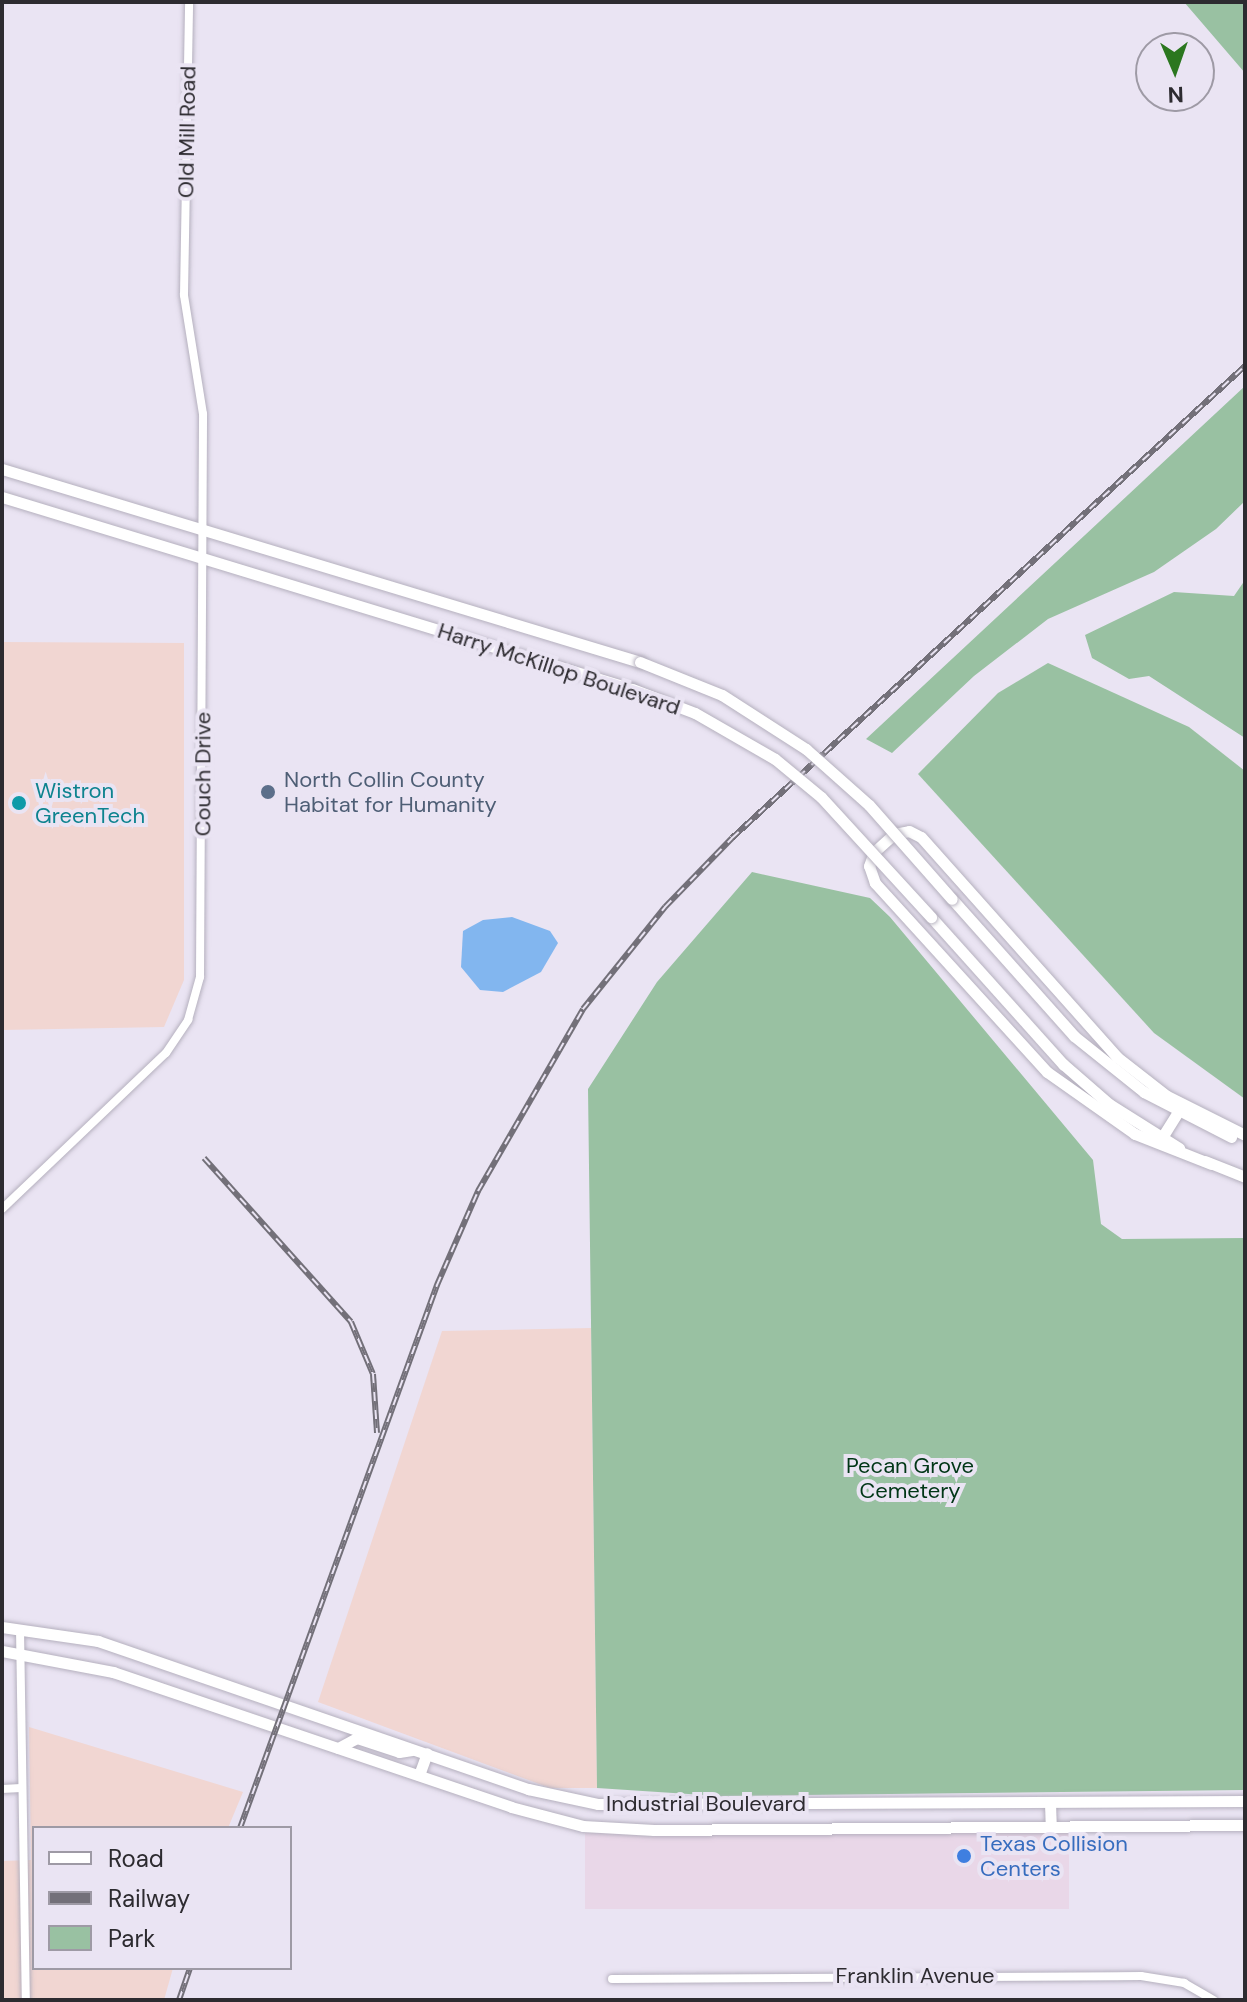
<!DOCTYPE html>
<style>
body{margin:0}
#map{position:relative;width:1247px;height:2002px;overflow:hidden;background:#eae4f3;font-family:"DM Sans",sans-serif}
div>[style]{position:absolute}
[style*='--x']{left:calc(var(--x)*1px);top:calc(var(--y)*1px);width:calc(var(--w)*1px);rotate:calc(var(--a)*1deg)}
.commercial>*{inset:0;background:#e9d7e8;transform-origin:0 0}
.industrial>*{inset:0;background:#f1d6d2}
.green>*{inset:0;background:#99c1a2}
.water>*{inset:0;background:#82b6ef}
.roads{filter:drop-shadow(0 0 2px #b5b0be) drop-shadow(0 0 2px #b5b0be)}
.street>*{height:8px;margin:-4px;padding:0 4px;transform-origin:4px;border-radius:4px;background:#fff}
.secondary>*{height:11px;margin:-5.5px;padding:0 5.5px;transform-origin:5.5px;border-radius:5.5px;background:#fff}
.rail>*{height:6px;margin-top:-3px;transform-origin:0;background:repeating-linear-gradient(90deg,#eae4f3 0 9px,#737079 0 18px);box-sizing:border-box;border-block:2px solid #737079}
.bridges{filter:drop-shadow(0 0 2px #b5b0be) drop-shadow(0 0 2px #b5b0be)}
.secondary-bridge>*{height:11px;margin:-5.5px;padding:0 5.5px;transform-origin:5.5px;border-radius:5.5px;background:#fff}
.dots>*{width:22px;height:22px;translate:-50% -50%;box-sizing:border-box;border:4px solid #eae4f3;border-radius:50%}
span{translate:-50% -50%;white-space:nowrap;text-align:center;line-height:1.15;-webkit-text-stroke:8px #eae4f3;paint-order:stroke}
.street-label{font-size:22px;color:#2d2b30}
.service-label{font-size:22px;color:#4e5e75}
.left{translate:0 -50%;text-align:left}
.culture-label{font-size:22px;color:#0d838f}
.park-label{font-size:22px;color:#003616}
.shop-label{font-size:22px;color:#366cbe}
.frame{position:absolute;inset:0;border:4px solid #2d2b30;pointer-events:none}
.legend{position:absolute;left:32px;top:1826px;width:260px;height:144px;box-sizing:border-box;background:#eae4f3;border:2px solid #9e9aa5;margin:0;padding:10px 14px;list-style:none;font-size:24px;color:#2d2b30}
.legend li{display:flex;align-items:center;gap:16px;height:40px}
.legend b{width:40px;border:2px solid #9e9aa5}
.north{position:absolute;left:1135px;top:32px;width:80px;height:80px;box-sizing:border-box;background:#eae4f3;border:2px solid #9e9aa5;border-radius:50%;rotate:178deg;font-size:22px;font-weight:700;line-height:32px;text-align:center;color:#2d2b30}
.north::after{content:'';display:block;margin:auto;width:28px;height:36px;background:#2b771f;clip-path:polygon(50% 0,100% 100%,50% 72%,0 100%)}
</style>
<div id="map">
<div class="commercial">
<i style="left:1069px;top:1833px;width:76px;height:484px;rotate:90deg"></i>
</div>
<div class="industrial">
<i style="clip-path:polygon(2px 642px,184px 643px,184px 980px,164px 1027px,2px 1030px)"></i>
<i style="clip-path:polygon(591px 1328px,597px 1788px,550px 1788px,318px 1702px,442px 1331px)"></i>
<i style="clip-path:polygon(29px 1727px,243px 1792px,228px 1828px,34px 1828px,34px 1968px,173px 1968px,164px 2000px,2px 2000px,2px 1861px,31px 1860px)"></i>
</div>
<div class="green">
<i style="clip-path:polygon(1184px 2px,1245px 2px,1245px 73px,1233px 59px)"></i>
<i style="clip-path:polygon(1245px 386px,1245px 501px,1216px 529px,1154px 572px,1048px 619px,974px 676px,892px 753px,866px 739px)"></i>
<i style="clip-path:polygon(1245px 580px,1245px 738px,1149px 676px,1129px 679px,1092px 658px,1085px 635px,1174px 592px,1234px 596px)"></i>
<i style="clip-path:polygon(1048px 663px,1189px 727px,1245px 771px,1245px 1099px,1154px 1033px,918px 774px,998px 693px)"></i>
<i style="clip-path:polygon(752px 872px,870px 898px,890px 917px,1093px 1160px,1101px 1224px,1122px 1239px,1245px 1238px,1245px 1790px,719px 1796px,597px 1788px,588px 1089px,657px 982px)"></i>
</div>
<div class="water">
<i style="clip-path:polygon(512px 917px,550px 931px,558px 943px,541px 972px,503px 992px,480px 990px,461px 967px,463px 931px,483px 920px)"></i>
</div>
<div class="roads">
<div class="street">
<i style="--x:2;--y:1209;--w:226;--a:-43.6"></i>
<i style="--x:166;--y:1053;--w:40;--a:-56"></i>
<i style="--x:188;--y:1020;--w:45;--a:-74.4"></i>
<i style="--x:200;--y:977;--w:563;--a:-89.69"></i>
<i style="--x:203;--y:414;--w:121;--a:-99.1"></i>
<i style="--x:184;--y:295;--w:293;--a:-89"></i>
<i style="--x:20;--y:1629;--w:370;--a:89.1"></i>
<i style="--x:2;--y:1789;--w:19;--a:-3"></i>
<i style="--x:612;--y:1979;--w:529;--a:-0.32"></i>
<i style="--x:1141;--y:1976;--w:44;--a:9.2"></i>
<i style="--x:1184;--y:1983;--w:34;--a:30"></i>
</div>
<div class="secondary">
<i style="--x:2;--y:469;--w:667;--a:16.83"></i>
<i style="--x:2;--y:497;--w:659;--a:16.95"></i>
<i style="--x:952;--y:899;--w:183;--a:48.3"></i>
<i style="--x:1074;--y:1036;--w:90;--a:38.7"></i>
<i style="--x:1144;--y:1092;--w:98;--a:27.3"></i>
<i style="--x:931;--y:917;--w:198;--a:48.1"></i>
<i style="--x:1063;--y:1064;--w:61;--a:41"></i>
<i style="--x:1109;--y:1104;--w:83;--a:32.2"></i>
<i style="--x:1161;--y:1139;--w:32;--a:-58"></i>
<i style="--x:1205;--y:1161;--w:43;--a:21.8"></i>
<i style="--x:1211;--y:1164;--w:82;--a:-158.5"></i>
<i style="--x:1135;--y:1134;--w:108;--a:-144.8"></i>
<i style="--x:1047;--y:1072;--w:256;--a:-132.3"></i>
<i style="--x:875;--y:883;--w:18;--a:-109"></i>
<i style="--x:869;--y:866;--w:15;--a:-70"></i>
<i style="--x:874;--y:852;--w:27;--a:-42"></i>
<i style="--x:894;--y:834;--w:15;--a:-11"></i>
<i style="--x:909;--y:831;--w:13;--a:27"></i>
<i style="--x:921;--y:837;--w:295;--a:48.3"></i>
<i style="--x:1117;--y:1057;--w:63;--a:38"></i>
<i style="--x:1167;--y:1096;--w:87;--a:26.6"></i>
<i style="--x:2;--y:1627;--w:97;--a:8.3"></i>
<i style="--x:98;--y:1641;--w:455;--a:19"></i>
<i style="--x:528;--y:1789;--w:72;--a:12.1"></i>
<i style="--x:598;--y:1804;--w:647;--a:-0.27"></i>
<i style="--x:2;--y:1651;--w:113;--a:10.7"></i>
<i style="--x:113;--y:1672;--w:420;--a:18.7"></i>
<i style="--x:511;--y:1807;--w:74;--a:14.8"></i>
<i style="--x:583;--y:1826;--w:71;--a:3.2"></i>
<i style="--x:654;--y:1830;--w:591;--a:-0.48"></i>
<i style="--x:338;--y:1748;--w:21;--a:-28"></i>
<i style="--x:357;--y:1738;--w:44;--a:18.4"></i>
<i style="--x:399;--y:1752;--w:13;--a:-9"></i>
<i style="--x:419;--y:1775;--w:23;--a:-70"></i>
<i style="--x:1050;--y:1803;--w:24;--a:88"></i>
</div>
</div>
<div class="rail">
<i style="--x:204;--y:1158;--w:220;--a:48.1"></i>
<i style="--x:351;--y:1322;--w:56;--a:67.1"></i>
<i style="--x:373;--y:1374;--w:59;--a:86.1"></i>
<i style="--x:240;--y:1828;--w:578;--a:-70.06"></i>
<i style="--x:437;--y:1285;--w:103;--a:-66.4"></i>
<i style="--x:478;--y:1191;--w:210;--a:-60"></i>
<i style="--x:583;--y:1009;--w:131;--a:-51.2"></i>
<i style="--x:665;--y:907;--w:96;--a:-45.8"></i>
<i style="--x:732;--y:838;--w:697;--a:-42.62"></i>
<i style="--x:179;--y:2000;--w:34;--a:-71"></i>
</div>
<div class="bridges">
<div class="secondary-bridge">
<i style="--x:640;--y:662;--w:88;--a:21.9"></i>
<i style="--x:722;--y:695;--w:100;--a:32.7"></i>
<i style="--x:806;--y:749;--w:84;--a:41.6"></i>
<i style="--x:869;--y:805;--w:125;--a:48.6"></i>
<i style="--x:632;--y:689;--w:67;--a:20.9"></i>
<i style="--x:695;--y:713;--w:92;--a:29.9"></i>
<i style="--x:775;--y:759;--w:60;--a:39.6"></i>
<i style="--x:821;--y:797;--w:163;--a:47.5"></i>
</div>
</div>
<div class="dots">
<i style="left:268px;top:792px;background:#5c6f8a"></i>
<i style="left:19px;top:803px;background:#0f9aa8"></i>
<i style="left:964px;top:1856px;background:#3f7fe0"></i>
</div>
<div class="street-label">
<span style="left:187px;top:132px;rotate:-89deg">Old Mill Road</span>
<span style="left:559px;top:669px;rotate:18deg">Harry McKillop Boulevard</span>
<span style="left:203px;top:774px;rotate:-90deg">Couch Drive</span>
<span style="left:706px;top:1804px">Industrial Boulevard</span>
<span style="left:915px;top:1976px">Franklin Avenue</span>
</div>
<div class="service-label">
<span class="left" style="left:284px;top:792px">North Collin County<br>Habitat for Humanity</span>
</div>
<div class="culture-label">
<span class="left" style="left:35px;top:803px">Wistron<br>GreenTech</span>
</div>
<div class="park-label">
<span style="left:910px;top:1478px">Pecan Grove<br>Cemetery</span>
</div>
<div class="shop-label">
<span class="left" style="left:980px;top:1856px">Texas Collision<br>Centers</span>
</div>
<div class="frame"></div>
<ul class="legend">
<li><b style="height:10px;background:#fff"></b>Road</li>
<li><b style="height:10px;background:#737079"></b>Railway</li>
<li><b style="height:22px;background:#99c1a2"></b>Park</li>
</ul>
<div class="north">N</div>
</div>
